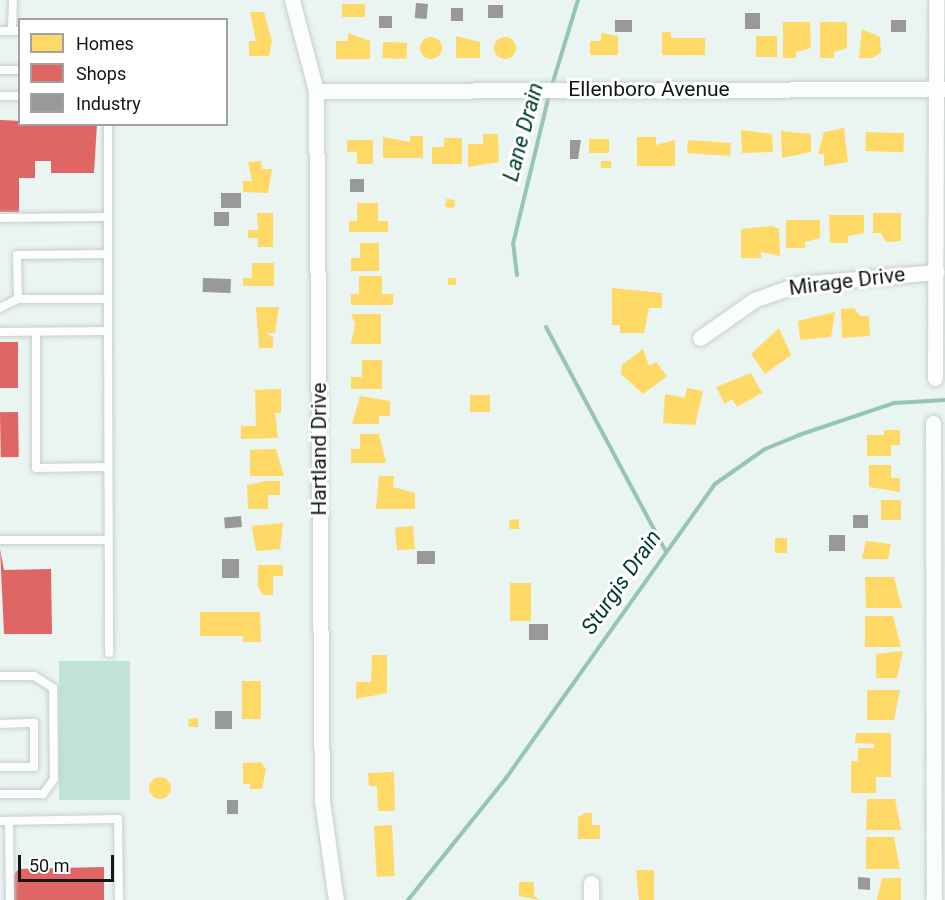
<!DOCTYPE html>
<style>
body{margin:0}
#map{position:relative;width:945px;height:900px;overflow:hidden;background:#eaf4f1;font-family:Roboto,sans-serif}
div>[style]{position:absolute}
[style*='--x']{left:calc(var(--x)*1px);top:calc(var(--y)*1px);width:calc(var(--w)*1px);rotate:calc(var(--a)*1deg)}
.green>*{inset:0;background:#c1e2d9;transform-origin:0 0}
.homes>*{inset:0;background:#ffd966;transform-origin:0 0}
.round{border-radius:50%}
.shops>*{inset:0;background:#e06666;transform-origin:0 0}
.industry>*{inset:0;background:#999;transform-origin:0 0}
.stream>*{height:4px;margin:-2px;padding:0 2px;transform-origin:2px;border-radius:2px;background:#96c4b8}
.roads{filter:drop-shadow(0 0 2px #c6cecb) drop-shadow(0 0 2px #c6cecb)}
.lane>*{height:8px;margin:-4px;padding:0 4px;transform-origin:4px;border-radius:4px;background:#fcfdfd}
.street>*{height:15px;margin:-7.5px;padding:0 7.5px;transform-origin:7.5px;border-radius:7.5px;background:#fcfdfd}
span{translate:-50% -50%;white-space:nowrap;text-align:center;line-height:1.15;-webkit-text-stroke:6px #fff;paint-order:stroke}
.street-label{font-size:21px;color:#111715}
.water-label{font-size:22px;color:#003a2f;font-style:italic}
.legend{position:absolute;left:18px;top:18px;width:210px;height:108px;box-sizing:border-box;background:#fff;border:2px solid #a0a2a1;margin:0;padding:8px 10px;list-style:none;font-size:18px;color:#111715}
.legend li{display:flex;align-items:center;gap:12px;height:30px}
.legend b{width:30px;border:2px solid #a0a2a1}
.scale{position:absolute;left:18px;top:855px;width:96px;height:27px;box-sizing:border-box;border:3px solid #111715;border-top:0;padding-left:8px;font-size:18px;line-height:21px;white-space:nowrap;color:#111715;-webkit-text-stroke:4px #fff;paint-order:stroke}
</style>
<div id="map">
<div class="green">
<i style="left:59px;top:661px;width:71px;height:139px"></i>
</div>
<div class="homes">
<i style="left:342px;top:4px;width:23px;height:13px"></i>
<i style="clip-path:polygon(250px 12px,264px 12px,272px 41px,269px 56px,249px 56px,249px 41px,256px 41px)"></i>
<i style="clip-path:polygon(783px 22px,810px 22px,811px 48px,796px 52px,796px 58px,783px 58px)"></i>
<i style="clip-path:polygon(820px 22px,847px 22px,847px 48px,834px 52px,834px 58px,820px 58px)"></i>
<i style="clip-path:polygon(862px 29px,880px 37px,881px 53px,872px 58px,859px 58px)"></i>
<i style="clip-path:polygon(662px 32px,671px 32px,671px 38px,705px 38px,705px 55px,662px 55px)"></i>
<i style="clip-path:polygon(348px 33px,370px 41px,370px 59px,336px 59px,336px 41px,348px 41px)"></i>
<i style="clip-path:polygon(601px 33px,618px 36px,618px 55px,590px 55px,590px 41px,601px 41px)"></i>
<i style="clip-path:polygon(456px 36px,480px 42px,480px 58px,456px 58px)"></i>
<i style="left:756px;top:36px;width:21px;height:21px"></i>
<i class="round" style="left:494px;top:37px;width:22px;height:22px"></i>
<i class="round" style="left:420px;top:37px;width:22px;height:22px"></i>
<i style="left:383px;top:42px;width:24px;height:16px;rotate:2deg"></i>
<i style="clip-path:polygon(844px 128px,848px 162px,824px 166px,824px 154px,818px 154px,824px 132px)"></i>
<i style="clip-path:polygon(741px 130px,772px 134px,773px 152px,742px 153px)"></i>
<i style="clip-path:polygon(781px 131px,811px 134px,811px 152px,782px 158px)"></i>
<i style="left:866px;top:132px;width:38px;height:19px;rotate:2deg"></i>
<i style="clip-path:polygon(483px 134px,498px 134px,499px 162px,468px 167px,468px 144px,483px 144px)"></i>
<i style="clip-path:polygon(410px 136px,423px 136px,423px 158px,383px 158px,383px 137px,410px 142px)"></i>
<i style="clip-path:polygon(637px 137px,656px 137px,656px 145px,675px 140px,675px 166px,637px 166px)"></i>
<i style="clip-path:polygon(444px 138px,462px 138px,462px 164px,432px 164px,432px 147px,444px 147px)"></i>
<i style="left:589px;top:139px;width:20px;height:14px"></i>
<i style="clip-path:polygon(347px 140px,373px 140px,373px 164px,357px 164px,357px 152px,347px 152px)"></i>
<i style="left:688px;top:140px;width:43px;height:13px;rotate:4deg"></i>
<i style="clip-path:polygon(261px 161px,262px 169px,272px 169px,268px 193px,243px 192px,243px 181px,252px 181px,248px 162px)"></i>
<i style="left:601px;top:161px;width:10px;height:7px"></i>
<i style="left:446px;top:199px;width:9px;height:8px;rotate:6deg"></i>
<i style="clip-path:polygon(357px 203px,378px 203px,378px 221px,388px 221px,388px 232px,349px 232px,349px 221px,357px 221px)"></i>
<i style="clip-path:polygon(257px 213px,273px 213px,273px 247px,258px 247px,258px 238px,248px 238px,248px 230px,258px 230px)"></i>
<i style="clip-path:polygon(873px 213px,901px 213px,901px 241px,886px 242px,881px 233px,873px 233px)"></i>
<i style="clip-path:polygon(829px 215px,864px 215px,864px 233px,848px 236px,848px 243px,830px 243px)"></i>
<i style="clip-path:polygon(786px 220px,820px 220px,820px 238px,805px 242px,805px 248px,786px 248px)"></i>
<i style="clip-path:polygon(772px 226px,779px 229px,780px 256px,761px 252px,761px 258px,741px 258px,741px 229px)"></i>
<i style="clip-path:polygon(360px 243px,379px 243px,379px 271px,351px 271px,351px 258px,360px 258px)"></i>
<i style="clip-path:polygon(252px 263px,274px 263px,274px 286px,243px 286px,243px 278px,252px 278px)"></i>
<i style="clip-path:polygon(359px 276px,382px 276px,382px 294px,393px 294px,393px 305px,351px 305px,351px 294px,359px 294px)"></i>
<i style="left:448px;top:278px;width:8px;height:7px"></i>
<i style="clip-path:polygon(612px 288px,662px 293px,662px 308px,649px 308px,644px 333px,620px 333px,620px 325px,612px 325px)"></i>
<i style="clip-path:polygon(256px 307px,279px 307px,275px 333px,266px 333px,273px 337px,273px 348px,259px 348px)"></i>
<i style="clip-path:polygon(854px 308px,860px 316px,869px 316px,870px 336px,842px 338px,841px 309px)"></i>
<i style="clip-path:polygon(835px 312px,831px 337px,800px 340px,798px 321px)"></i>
<i style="clip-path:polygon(351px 314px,381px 314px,381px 344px,351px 344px,355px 324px)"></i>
<i style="clip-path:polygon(779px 328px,791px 355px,765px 374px,751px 354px)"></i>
<i style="clip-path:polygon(643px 349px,649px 366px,656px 362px,667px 376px,643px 394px,621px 374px,622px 365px)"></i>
<i style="clip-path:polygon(362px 360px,382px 360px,382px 389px,351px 389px,351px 377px,362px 377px)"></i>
<i style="clip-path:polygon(751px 373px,762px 393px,737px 407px,732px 399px,725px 404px,716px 387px)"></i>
<i style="clip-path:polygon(687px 388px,703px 391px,695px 425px,663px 423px,665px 394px,685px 398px)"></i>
<i style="clip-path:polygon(281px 389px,281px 413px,275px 413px,278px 438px,241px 439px,241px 426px,256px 426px,255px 390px)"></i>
<i style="left:470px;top:395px;width:20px;height:17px"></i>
<i style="clip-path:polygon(360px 396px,390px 401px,390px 416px,379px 416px,379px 424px,352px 424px)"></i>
<i style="clip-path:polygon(884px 430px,900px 430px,900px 445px,891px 445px,891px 456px,867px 456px,867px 435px,884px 435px)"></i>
<i style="clip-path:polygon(360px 434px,379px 434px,386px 463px,351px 463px,351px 449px,360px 449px)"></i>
<i style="clip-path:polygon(276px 449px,284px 476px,250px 476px,250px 450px)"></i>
<i style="clip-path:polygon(869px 465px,891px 465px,891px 478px,900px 478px,900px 492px,869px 487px)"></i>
<i style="clip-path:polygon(379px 476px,394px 476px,393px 487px,415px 493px,415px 509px,376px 509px)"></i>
<i style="clip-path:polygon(265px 481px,280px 481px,280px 495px,268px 495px,268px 509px,248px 509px,247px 485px)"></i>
<i style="left:881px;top:500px;width:20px;height:20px"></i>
<i style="clip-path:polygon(519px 519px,519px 529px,510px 529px,509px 520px)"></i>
<i style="clip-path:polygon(283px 523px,280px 549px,256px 551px,252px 526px)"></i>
<i style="left:413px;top:526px;width:23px;height:18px;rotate:85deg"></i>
<i style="left:775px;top:538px;width:12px;height:15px"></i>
<i style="clip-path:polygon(866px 541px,891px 544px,888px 559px,862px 559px)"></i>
<i style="clip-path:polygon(258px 565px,283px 565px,283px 576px,273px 576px,273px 595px,263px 595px,258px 587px)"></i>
<i style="clip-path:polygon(865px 577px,894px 577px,902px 608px,866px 608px)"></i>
<i style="left:510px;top:583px;width:21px;height:38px"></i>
<i style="clip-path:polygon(200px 612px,260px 612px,261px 642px,243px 642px,243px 636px,200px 636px)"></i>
<i style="clip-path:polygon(865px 616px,893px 616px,901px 647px,865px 647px)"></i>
<i style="clip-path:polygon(903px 651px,897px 678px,876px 678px,876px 654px)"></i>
<i style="clip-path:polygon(372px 655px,387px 655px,387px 693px,356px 699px,356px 682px,371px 682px)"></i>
<i style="left:242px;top:681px;width:19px;height:38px"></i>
<i style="clip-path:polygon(867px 690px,900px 690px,894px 720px,867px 720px)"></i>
<i style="clip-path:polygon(198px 718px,198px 727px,189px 727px,188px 719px)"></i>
<i style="clip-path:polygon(856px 733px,891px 733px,891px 777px,876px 777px,876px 793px,851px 793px,851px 761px,858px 761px,858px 748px,874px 748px,874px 744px,855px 743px)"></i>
<i style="clip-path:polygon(261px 762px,266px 769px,262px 789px,250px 789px,250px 784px,243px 784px,243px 763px)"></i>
<i style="clip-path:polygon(394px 772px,395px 811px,378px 811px,377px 786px,369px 786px,368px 773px)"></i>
<i class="round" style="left:149px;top:777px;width:22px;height:22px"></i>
<i style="clip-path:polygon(867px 799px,895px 799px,901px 830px,866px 830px)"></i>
<i style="clip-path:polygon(585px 813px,592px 813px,592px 825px,600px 825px,600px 839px,578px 839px,578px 817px)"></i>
<i style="left:392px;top:825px;width:51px;height:18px;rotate:87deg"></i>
<i style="clip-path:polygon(866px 837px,894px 837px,900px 869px,866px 869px)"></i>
<i style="clip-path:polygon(636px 870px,654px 870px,654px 900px,639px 900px)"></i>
<i style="clip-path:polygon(882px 878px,901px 878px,901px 900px,877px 900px)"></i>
<i style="clip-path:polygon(519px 882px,534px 882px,534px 896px,540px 900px,519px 896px)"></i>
</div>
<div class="shops">
<i style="clip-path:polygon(0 120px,97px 124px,94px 173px,51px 173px,51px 161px,35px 161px,35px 178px,19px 178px,19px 212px,0 212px)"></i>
<i style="left:18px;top:342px;width:46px;height:18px;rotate:90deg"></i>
<i style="left:18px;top:412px;width:45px;height:18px;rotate:89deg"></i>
<i style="clip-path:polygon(0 549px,4px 570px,51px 569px,52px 634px,4px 634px)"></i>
<i style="clip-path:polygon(104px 867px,104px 900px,13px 900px,14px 874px,19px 869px)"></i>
</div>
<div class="industry">
<i style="left:416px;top:3px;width:12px;height:15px;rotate:5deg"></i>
<i style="left:488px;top:5px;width:15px;height:13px"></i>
<i style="left:451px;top:8px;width:12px;height:13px"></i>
<i style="left:760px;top:13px;width:16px;height:15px;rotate:90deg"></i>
<i style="left:379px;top:16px;width:13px;height:12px"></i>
<i style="left:615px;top:20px;width:17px;height:12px"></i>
<i style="left:891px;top:20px;width:15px;height:12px"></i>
<i style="clip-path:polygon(570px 140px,581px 140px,578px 159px,570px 159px)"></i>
<i style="left:350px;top:179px;width:14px;height:13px"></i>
<i style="left:221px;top:193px;width:20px;height:15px"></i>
<i style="left:214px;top:212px;width:15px;height:14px"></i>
<i style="left:203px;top:278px;width:28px;height:14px;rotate:2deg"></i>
<i style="left:853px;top:515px;width:15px;height:13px"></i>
<i style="left:241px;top:516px;width:11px;height:17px;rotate:85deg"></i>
<i style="left:829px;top:535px;width:16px;height:16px"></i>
<i style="left:435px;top:551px;width:13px;height:18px;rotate:90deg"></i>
<i style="left:222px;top:559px;width:17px;height:19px"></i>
<i style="left:529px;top:624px;width:19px;height:16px"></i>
<i style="left:215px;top:711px;width:17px;height:18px"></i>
<i style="left:227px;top:800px;width:11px;height:14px"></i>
<i style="clip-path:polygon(858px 877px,870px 878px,870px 890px,858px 889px)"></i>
</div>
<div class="stream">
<i style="--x:552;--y:85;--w:89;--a:-73"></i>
<i style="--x:517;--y:275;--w:31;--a:-97"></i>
<i style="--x:513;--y:244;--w:153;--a:-76.4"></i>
<i style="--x:546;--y:327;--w:253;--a:61.9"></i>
<i style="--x:408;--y:900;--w:156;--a:-51.2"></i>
<i style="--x:506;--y:778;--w:361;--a:-54.6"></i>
<i style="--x:715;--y:484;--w:61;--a:-35"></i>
<i style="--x:765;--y:449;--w:37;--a:-22"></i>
<i style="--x:799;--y:435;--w:100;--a:-18.6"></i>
<i style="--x:894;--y:403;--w:51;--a:-3.4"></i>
</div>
<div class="roads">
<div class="lane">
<i style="--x:13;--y:0;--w:31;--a:92"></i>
<i style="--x:12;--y:31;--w:8;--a:0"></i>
<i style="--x:0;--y:31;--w:12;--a:0"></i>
<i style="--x:0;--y:70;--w:20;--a:0"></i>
<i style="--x:0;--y:96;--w:20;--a:0"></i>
<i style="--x:0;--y:218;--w:108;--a:-0.5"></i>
<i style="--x:18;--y:299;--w:44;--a:-91.3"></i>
<i style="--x:17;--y:255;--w:91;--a:-0.6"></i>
<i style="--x:0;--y:308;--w:20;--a:-27"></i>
<i style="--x:18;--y:299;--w:90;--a:0"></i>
<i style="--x:108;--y:299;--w:175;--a:-90"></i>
<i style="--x:108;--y:331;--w:32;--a:-90"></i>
<i style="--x:0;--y:332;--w:108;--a:-0.5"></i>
<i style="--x:108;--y:331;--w:322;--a:89.8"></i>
<i style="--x:36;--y:332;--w:136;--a:90"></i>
<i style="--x:36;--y:468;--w:72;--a:-0.8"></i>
<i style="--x:0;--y:540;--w:109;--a:0"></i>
<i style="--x:0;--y:676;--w:34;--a:0"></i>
<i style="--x:34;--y:676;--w:22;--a:32"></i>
<i style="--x:53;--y:688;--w:91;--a:89.4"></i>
<i style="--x:54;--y:779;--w:19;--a:126"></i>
<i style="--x:43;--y:794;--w:43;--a:180"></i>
<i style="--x:0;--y:724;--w:34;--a:-2"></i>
<i style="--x:34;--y:723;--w:44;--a:90"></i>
<i style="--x:34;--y:767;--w:34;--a:180"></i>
<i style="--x:0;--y:821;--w:118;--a:-1"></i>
<i style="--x:118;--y:819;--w:81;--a:89.3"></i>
<i style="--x:9;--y:821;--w:79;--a:89.3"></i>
</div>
<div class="street">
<i style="--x:292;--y:0;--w:94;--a:75.2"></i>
<i style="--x:316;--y:91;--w:710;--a:89.52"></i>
<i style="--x:322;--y:801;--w:100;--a:82"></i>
<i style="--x:316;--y:91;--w:629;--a:-0.18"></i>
<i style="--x:700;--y:338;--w:66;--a:-35.1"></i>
<i style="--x:754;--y:300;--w:48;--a:-19.6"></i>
<i style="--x:799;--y:284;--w:138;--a:-5"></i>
<i style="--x:935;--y:378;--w:378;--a:-89.8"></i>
<i style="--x:933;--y:423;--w:477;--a:89.9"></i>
<i style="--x:591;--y:883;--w:17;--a:90"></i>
</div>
</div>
<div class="street-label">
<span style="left:649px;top:89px">Ellenboro Avenue</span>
<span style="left:847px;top:281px;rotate:-7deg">Mirage Drive</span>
<span style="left:319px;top:449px;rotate:-90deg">Hartland Drive</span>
</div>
<div class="water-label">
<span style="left:523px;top:132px;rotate:-75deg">Lane Drain</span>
<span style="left:621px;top:582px;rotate:-55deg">Sturgis Drain</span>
</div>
<ul class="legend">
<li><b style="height:16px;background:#ffd966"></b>Homes</li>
<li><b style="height:16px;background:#e06666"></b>Shops</li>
<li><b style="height:16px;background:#999"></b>Industry</li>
</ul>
<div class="scale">50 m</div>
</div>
